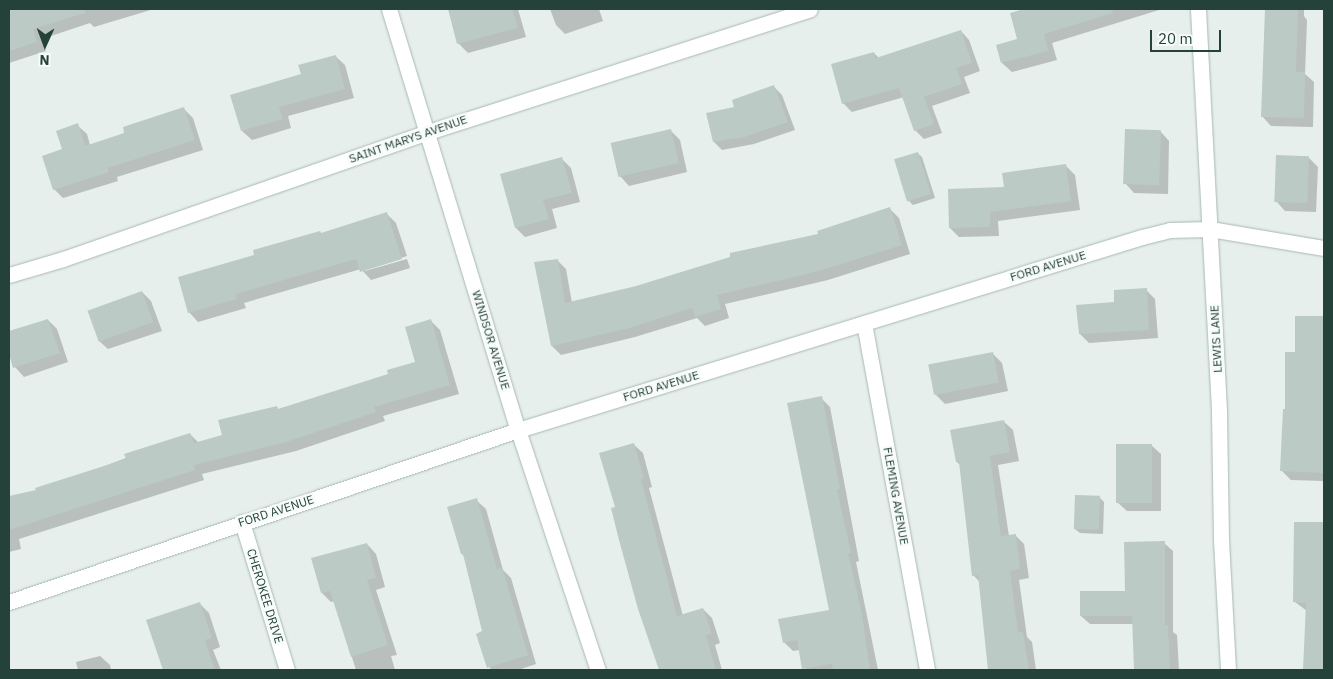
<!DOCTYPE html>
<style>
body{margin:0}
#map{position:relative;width:1333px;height:679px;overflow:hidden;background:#e6efeb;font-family:"IBM Plex Sans",sans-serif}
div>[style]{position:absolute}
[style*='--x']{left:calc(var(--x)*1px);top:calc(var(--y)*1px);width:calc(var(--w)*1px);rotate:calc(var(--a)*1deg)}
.shadow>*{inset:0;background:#0003}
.building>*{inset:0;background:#bbcac4;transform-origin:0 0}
.roads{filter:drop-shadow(0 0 1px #a8b8b2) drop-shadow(0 0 1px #a8b8b2)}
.minor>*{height:15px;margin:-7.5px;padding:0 7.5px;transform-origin:7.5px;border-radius:7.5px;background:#fff}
.tertiary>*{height:15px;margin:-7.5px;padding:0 7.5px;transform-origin:7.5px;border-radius:7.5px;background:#fff}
span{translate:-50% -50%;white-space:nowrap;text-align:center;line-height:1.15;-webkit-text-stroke:5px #f7fbf9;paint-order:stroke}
.street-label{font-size:12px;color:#24423a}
.frame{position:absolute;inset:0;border:10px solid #24423a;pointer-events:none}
.north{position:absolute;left:20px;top:20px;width:50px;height:50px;-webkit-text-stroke:4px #f7fbf9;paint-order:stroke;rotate:182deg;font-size:14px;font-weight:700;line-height:20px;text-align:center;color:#24423a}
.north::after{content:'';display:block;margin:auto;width:18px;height:22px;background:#24423a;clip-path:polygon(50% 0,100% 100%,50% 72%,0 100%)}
.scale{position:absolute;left:1150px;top:30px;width:71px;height:22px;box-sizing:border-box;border:2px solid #24423a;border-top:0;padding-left:6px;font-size:15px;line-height:18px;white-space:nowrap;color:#24423a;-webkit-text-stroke:4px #f7fbf9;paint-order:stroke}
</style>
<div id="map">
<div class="shadow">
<i style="clip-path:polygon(9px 9px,154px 9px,94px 27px,90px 23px,42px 39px,46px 51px,9px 63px)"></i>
<i style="clip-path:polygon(449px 9px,518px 9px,526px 37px,468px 53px,459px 44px)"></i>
<i style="clip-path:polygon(550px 9px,599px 9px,603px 21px,565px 34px,556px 25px)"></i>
<i style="clip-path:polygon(1029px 9px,1159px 9px,1159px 10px,1052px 43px,1057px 60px,1012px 72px,1002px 63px,1019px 40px,1012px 13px)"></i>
<i style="clip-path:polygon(1266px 9px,1304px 9px,1304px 16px,1307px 20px,1305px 74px,1314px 82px,1313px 127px,1271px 126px,1262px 116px)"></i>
<i style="clip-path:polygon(961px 31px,969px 40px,980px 71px,964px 77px,970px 93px,932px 106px,942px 133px,924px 139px,915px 130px,904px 97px,852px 112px,843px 103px,874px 53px,879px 58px)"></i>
<i style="clip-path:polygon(335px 56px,345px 65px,354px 98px,288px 116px,291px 128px,252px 140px,242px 131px,303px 75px)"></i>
<i style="clip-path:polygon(774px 87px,782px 95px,795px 130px,754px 144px,722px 150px,714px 142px,736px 108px)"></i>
<i style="clip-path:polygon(184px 109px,193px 118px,203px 150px,117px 177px,118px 181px,63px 198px,54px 189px,64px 150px,77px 125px,87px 134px,90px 145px,126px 134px)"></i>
<i style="clip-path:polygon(671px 131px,680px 140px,687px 172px,629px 186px,620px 176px)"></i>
<i style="clip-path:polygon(1160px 131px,1169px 141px,1168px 194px,1134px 193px,1125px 183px)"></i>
<i style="clip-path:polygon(917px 153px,922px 157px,935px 198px,913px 205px,908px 200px)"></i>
<i style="clip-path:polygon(1309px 158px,1318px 167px,1316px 212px,1285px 211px,1276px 201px)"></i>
<i style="clip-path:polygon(562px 159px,571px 168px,580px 202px,552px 209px,557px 228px,525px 237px,516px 228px,502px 175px)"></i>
<i style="clip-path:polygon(1066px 166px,1075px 175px,1080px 210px,998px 221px,999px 236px,959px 237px,950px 228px)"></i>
<i style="clip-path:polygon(890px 209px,899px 218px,910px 254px,828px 280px,725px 304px,729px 318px,705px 326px,697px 318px,635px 337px,561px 355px,552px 346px,535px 263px,557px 260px,566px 269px,572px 303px,636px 287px,820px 235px)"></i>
<i style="clip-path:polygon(387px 214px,396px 223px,407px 256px,365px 269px,365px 271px,407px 259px,410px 268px,371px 280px,361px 269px,244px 303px,246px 308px,198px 322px,189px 312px,256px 256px)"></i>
<i style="clip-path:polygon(1146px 290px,1155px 299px,1158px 338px,1089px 343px,1080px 334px,1116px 304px)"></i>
<i style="clip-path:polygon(142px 292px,151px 301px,162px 331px,108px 349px,98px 340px)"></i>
<i style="clip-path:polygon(1324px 317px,1324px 481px,1291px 480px,1282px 471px,1287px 410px,1296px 353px,1296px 318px)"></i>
<i style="clip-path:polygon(48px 320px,57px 329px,68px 362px,24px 377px,15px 367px,9px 350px,9px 333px)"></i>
<i style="clip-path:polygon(431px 321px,440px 330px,459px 394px,383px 416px,385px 421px,296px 451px,202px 474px,204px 480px,19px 539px,21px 549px,9px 552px,9px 497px,38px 491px,190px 434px,199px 443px,223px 435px,276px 407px,279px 410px,390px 375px,416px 363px)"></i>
<i style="clip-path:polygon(992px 353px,1002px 363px,1008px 391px,945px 404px,936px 395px)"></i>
<i style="clip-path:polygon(821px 398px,830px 407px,859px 561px,856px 562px,878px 670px,806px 670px,800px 650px,793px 651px,784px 642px,830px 611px)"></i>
<i style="clip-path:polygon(1003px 421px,1013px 430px,1019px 461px,998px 465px,1009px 536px,1015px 535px,1024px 544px,1029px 578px,1019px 580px,1027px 637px,1032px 642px,1036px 670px,989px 670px,980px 582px,973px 575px,960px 465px,957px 462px)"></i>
<i style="clip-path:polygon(633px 444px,643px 453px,652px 487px,649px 488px,683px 616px,703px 609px,712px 618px,720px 643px,715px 645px,722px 670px,660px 670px,620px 540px,617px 508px)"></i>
<i style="clip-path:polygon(1151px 445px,1161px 454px,1161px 511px,1127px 511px,1117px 502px)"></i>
<i style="clip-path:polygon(1099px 497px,1104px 502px,1103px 534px,1080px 533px,1075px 529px)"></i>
<i style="clip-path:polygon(476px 500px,486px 509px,503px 570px,511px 578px,536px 664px,518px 670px,491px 670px,477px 634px,484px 632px,465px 557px,462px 554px)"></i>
<i style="clip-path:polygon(1295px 523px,1324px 523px,1324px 670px,1304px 670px,1307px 611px,1295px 602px)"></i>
<i style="clip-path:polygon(1164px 543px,1173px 551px,1173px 632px,1177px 635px,1179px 670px,1135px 670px,1133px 624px,1090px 624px,1081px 616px,1126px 592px)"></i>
<i style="clip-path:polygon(367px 544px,376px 554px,385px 587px,376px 590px,397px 655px,391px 656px,395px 670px,356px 670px,334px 601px,331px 602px,322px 593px)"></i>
<i style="clip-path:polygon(200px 604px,209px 613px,220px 647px,213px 650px,221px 670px,178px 670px,175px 662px)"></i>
<i style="clip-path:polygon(100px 656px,110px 665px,111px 670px,78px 670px,76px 662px)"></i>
</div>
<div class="building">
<i style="clip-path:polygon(9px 9px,85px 9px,85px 13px,33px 29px,37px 42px,9px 51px)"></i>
<i style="clip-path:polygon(448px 9px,512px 9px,518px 28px,457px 44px)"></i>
<i style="clip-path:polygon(1024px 9px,1112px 9px,1113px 13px,1044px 34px,1048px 51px,1001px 63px,996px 45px,1017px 39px,1010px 13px)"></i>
<i style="clip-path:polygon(1265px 9px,1298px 9px,1296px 72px,1305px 72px,1304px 118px,1261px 117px)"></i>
<i style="clip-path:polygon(961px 30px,972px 63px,956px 68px,962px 84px,924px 97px,934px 124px,914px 131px,899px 88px,842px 104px,831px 64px,874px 52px,876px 58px)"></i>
<i style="clip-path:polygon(336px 55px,345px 89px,279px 107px,283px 119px,241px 131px,230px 95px,301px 74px,298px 65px)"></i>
<i style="clip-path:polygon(774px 85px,788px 122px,745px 137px,713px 142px,706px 113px,734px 107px,732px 100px)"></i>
<i style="clip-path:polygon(184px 107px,195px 140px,108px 168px,109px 172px,53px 190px,42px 156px,62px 149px,56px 131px,78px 123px,85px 146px,124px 133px,123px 127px)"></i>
<i style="left:671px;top:129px;width:35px;height:62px;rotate:77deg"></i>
<i style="left:1125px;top:129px;width:36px;height:55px;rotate:2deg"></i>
<i style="left:918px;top:152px;width:44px;height:25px;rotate:73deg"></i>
<i style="left:1276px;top:155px;width:33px;height:47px;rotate:2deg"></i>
<i style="clip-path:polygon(562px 157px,572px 193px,543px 200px,549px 219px,515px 228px,500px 174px)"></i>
<i style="clip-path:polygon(1066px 164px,1071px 201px,990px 212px,990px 227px,949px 228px,948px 189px,1004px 187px,1002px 173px)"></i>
<i style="clip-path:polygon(890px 207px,902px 245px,819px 271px,717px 295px,721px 309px,695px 317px,692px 308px,626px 329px,551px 346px,534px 262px,558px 259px,565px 303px,636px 286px,730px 257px,730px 253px,818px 234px,817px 231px)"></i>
<i style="clip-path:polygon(387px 212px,402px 259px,360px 272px,356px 259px,236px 294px,237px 299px,188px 313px,178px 277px,254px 255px,253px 250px,320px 231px,321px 233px)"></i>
<i style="clip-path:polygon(1147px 288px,1149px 330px,1079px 334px,1076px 305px,1114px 302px,1114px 290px)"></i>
<i style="left:142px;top:291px;width:33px;height:58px;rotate:70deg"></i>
<i style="clip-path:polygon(1295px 316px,1324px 316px,1323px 473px,1280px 471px,1283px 409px,1285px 409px,1285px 352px,1295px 352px)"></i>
<i style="clip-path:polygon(48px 319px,60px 353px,13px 368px,9px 354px,9px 331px)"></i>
<i style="clip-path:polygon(431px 319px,450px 385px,374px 407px,376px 412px,286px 442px,194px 465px,195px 470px,9px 530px,9px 496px,36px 490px,35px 488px,126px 459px,124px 454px,190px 433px,194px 443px,222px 435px,218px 420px,277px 406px,278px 409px,388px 374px,387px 370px,415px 362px,405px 327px)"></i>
<i style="left:993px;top:352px;width:31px;height:66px;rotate:79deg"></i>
<i style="clip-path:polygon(822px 396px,840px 489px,837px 489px,851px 553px,848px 553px,862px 614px,870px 670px,833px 670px,832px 664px,802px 669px,797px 640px,783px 643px,778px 619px,829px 610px,787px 403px)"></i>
<i style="clip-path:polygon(1004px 420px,1010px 452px,990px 456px,1001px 536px,1016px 534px,1020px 569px,1010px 571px,1018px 632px,1023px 632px,1029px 670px,988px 670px,978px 575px,972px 576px,959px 462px,956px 462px,950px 430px)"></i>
<i style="clip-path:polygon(634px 443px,644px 478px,641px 479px,677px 616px,703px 608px,712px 634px,706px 635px,716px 670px,659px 670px,638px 609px,619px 540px,611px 508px,615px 507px,599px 453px)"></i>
<i style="left:1116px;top:444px;width:36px;height:59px"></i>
<i style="left:1075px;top:495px;width:25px;height:34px;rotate:2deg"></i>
<i style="clip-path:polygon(477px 498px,497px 569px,502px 567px,528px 655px,487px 668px,476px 634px,482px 631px,463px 554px,461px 554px,447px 507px)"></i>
<i style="clip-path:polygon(1294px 522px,1324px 522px,1324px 670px,1303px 670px,1306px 603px,1293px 602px)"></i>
<i style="clip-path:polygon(1165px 541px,1165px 625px,1168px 625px,1170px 670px,1134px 670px,1132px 616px,1080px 616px,1080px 591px,1125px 591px,1124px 542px)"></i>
<i style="clip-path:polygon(367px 543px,376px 578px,367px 580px,388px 645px,351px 657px,330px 591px,321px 593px,311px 558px)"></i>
<i style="clip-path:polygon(200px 602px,212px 638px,205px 640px,215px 670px,163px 670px,146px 620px)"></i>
</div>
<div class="roads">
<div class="minor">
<i style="--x:389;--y:9;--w:440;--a:73"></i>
<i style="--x:518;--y:430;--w:253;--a:71.6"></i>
<i style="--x:1210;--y:229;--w:116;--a:9.5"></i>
<i style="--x:9;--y:275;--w:56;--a:-16.5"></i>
<i style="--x:63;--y:259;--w:386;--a:-19.2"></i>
<i style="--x:428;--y:132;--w:401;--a:-17.8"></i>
<i style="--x:864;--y:323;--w:353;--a:79.7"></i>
<i style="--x:242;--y:522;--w:155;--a:73.1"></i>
</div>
<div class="tertiary">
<i style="--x:1198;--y:9;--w:405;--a:87"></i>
<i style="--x:1219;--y:413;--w:127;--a:89.1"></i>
<i style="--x:1221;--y:540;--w:130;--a:86.9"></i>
<i style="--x:9;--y:602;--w:537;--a:-18.67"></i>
<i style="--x:518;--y:430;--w:653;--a:-17.19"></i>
<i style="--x:1142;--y:237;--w:29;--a:-14"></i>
<i style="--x:1170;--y:230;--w:40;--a:-1.4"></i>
</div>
</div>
<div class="street-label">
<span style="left:408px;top:139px;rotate:-19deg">SAINT MARYS AVENUE</span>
<span style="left:1048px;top:266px;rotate:-17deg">FORD AVENUE</span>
<span style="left:1216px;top:339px;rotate:-93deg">LEWIS LANE</span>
<span style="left:491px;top:340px;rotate:73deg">WINDSOR AVENUE</span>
<span style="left:661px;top:386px;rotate:-17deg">FORD AVENUE</span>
<span style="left:896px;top:496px;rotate:80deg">FLEMING AVENUE</span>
<span style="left:276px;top:511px;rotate:-18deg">FORD AVENUE</span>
<span style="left:265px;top:596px;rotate:73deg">CHEROKEE DRIVE</span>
</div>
<div class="frame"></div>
<div class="north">N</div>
<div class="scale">20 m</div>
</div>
